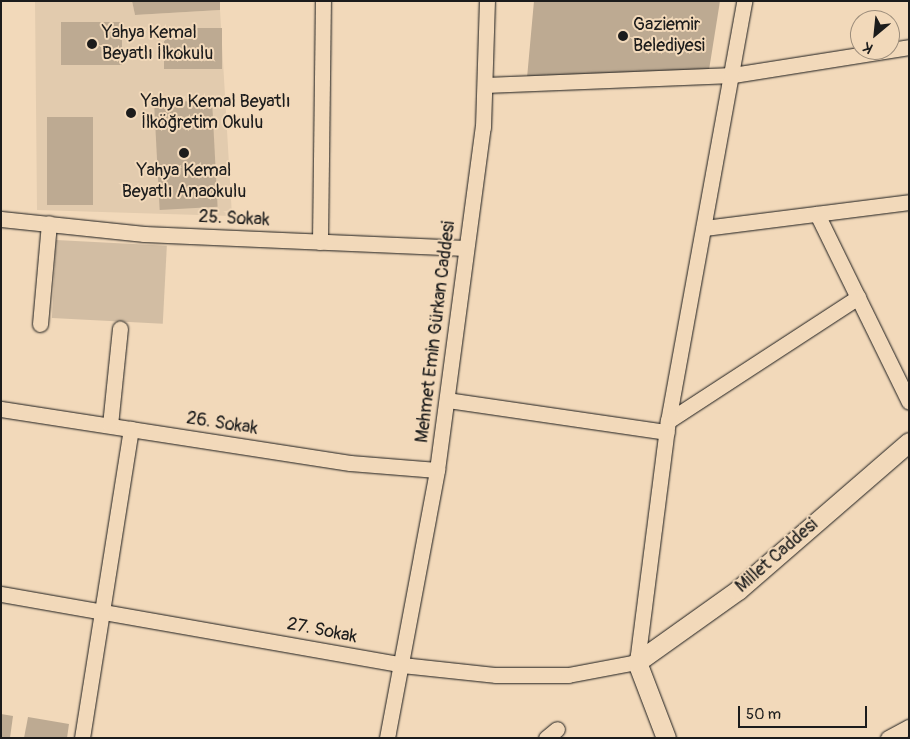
<!DOCTYPE html>
<meta charset="utf-8">
<style>
body{margin:0}
#map{position:relative;width:910px;height:739px;overflow:hidden;background:#f2d9ba;font-family:Pangolin,sans-serif}
div>[style]{position:absolute}
[style*='--x']{left:calc(var(--x)*1px);top:calc(var(--y)*1px);width:calc(var(--w)*1px);rotate:calc(var(--a)*1deg)}
.built>*{inset:0;background:#e2cbae}
.green>*{inset:0;background:#d2bda3;transform-origin:0 0}
.building>*{inset:0;background:#bdaa92;transform-origin:0 0}
.roads{filter:drop-shadow(0 0 1px #1c1c1c) drop-shadow(0 0 1px #1c1c1c)}
.minor>*{height:15px;margin:-7.5px;padding:0 7.5px;transform-origin:7.5px;border-radius:7.5px;background:#f2d9ba}
.tertiary>*{height:19px;margin:-9.5px;padding:0 9.5px;transform-origin:9.5px;border-radius:9.5px;background:#f2d9ba}
.dots>*{width:14px;height:14px;translate:-50% -50%;box-sizing:border-box;border:2px solid #f2d9ba;border-radius:50%}
span{translate:-50% -50%;white-space:nowrap;text-align:center;line-height:1.15;-webkit-text-stroke:4px #f2d9ba;paint-order:stroke}
.poi-label{font-size:18px;color:#1c1c1c}
.left{translate:0 -50%;text-align:left}
.street-label{font-size:18px;color:#1c1c1c}
.frame{position:absolute;inset:0;border:2px solid #1c1c1c;pointer-events:none}
.north{position:absolute;left:850px;top:10px;width:50px;height:50px;box-sizing:border-box;background:#f2d9ba;border:1px solid #9c8d7b;border-radius:50%;rotate:208deg;font-size:14px;font-weight:700;line-height:20px;text-align:center;color:#1c1c1c}
.north::after{content:'';display:block;margin:auto;width:18px;height:22px;background:#1c1c1c;clip-path:polygon(50% 0,100% 100%,50% 72%,0 100%)}
.scale{position:absolute;left:738px;top:706px;width:129px;height:22px;box-sizing:border-box;border:2px solid #1c1c1c;border-top:0;padding-left:6px;font-size:15px;line-height:18px;white-space:nowrap;color:#1c1c1c;-webkit-text-stroke:4px #f2d9ba;paint-order:stroke}
</style>
<div id="map">
<div class="built">
<i style="clip-path:polygon(35px 1px,132px 1px,135px 15px,220px 10px,232px 216px,37px 210px)"></i>
</div>
<div class="green">
<i style="left:56px;top:240px;width:111px;height:78px;rotate:3deg"></i>
</div>
<div class="building">
<i style="clip-path:polygon(132px 1px,220px 1px,220px 10px,135px 15px)"></i>
<i style="clip-path:polygon(534px 1px,720px 1px,709px 70px,527px 78px)"></i>
<i style="left:122px;top:22px;width:43px;height:61px;rotate:90deg"></i>
<i style="left:222px;top:28px;width:41px;height:58px;rotate:90deg"></i>
<i style="left:212px;top:100px;width:107px;height:58px;rotate:87deg"></i>
<i style="left:47px;top:117px;width:46px;height:88px"></i>
<i style="clip-path:polygon(1px 714px,13px 716px,10px 738px,1px 738px)"></i>
<i style="clip-path:polygon(28px 717px,69px 724px,67px 738px,24px 738px)"></i>
</div>
<div class="roads">
<div class="minor">
<i style="--x:485;--y:85;--w:248;--a:-2.3"></i>
<i style="--x:733;--y:75;--w:178;--a:-9"></i>
<i style="--x:817;--y:214;--w:209;--a:63.9"></i>
<i style="--x:1;--y:219;--w:144;--a:6"></i>
<i style="--x:144;--y:234;--w:322;--a:2.5"></i>
<i style="--x:704;--y:228;--w:207;--a:-7.2"></i>
<i style="--x:320;--y:242;--w:241;--a:-89.3"></i>
<i style="--x:40;--y:324;--w:101;--a:-84.9"></i>
<i style="--x:447;--y:400;--w:222;--a:8.3"></i>
<i style="--x:1;--y:409;--w:353;--a:8.8"></i>
<i style="--x:350;--y:463;--w:87;--a:4.6"></i>
<i style="--x:668;--y:421;--w:227;--a:-33.1"></i>
<i style="--x:110;--y:425;--w:97;--a:-84.1"></i>
<i style="--x:1;--y:594;--w:407;--a:10"></i>
<i style="--x:402;--y:665;--w:95;--a:6.1"></i>
<i style="--x:496;--y:675;--w:72;--a:0"></i>
<i style="--x:568;--y:675;--w:70;--a:-10.7"></i>
<i style="--x:637;--y:662;--w:243;--a:-82.7"></i>
<i style="--x:668;--y:421;--w:427;--a:-79.7"></i>
<i style="--x:82;--y:738;--w:313;--a:-81"></i>
<i style="--x:387;--y:738;--w:273;--a:-79.4"></i>
<i style="--x:437;--y:470;--w:346;--a:-82.4"></i>
<i style="--x:483;--y:127;--w:126;--a:-88.2"></i>
<i style="--x:546;--y:738;--w:14;--a:-39"></i>
<i style="--x:888;--y:738;--w:24;--a:-28"></i>
</div>
<div class="tertiary">
<i style="--x:666;--y:738;--w:81;--a:-110.9"></i>
<i style="--x:637;--y:662;--w:124;--a:-35.5"></i>
<i style="--x:738;--y:590;--w:226;--a:-40.9"></i>
</div>
</div>
<div class="dots">
<i style="left:623px;top:36px;background:#1c1c1c"></i>
<i style="left:92px;top:44px;background:#1c1c1c"></i>
<i style="left:131px;top:113px;background:#1c1c1c"></i>
<i style="left:184px;top:153px;background:#1c1c1c"></i>
</div>
<div class="poi-label">
<span class="left" style="left:633px;top:36px">Gaziemir<br>Belediyesi</span>
<span class="left" style="left:102px;top:44px">Yahya Kemal<br>Beyatlı İlkokulu</span>
<span class="left" style="left:141px;top:113px">Yahya Kemal Beyatlı<br>İlköğretim Okulu</span>
<span style="left:184px;top:182px">Yahya Kemal<br>Beyatlı Anaokulu</span>
</div>
<div class="street-label">
<span style="left:234px;top:219px;rotate:3deg">25. Sokak</span>
<span style="left:436px;top:332px;rotate:-83deg">Mehmet Emin Gürkan Caddesi</span>
<span style="left:222px;top:424px;rotate:9deg">26. Sokak</span>
<span style="left:777px;top:556px;rotate:-41deg">Millet Caddesi</span>
<span style="left:322px;top:631px;rotate:11deg">27. Sokak</span>
</div>
<div class="frame"></div>
<div class="north">K</div>
<div class="scale">50 m</div>
</div>
